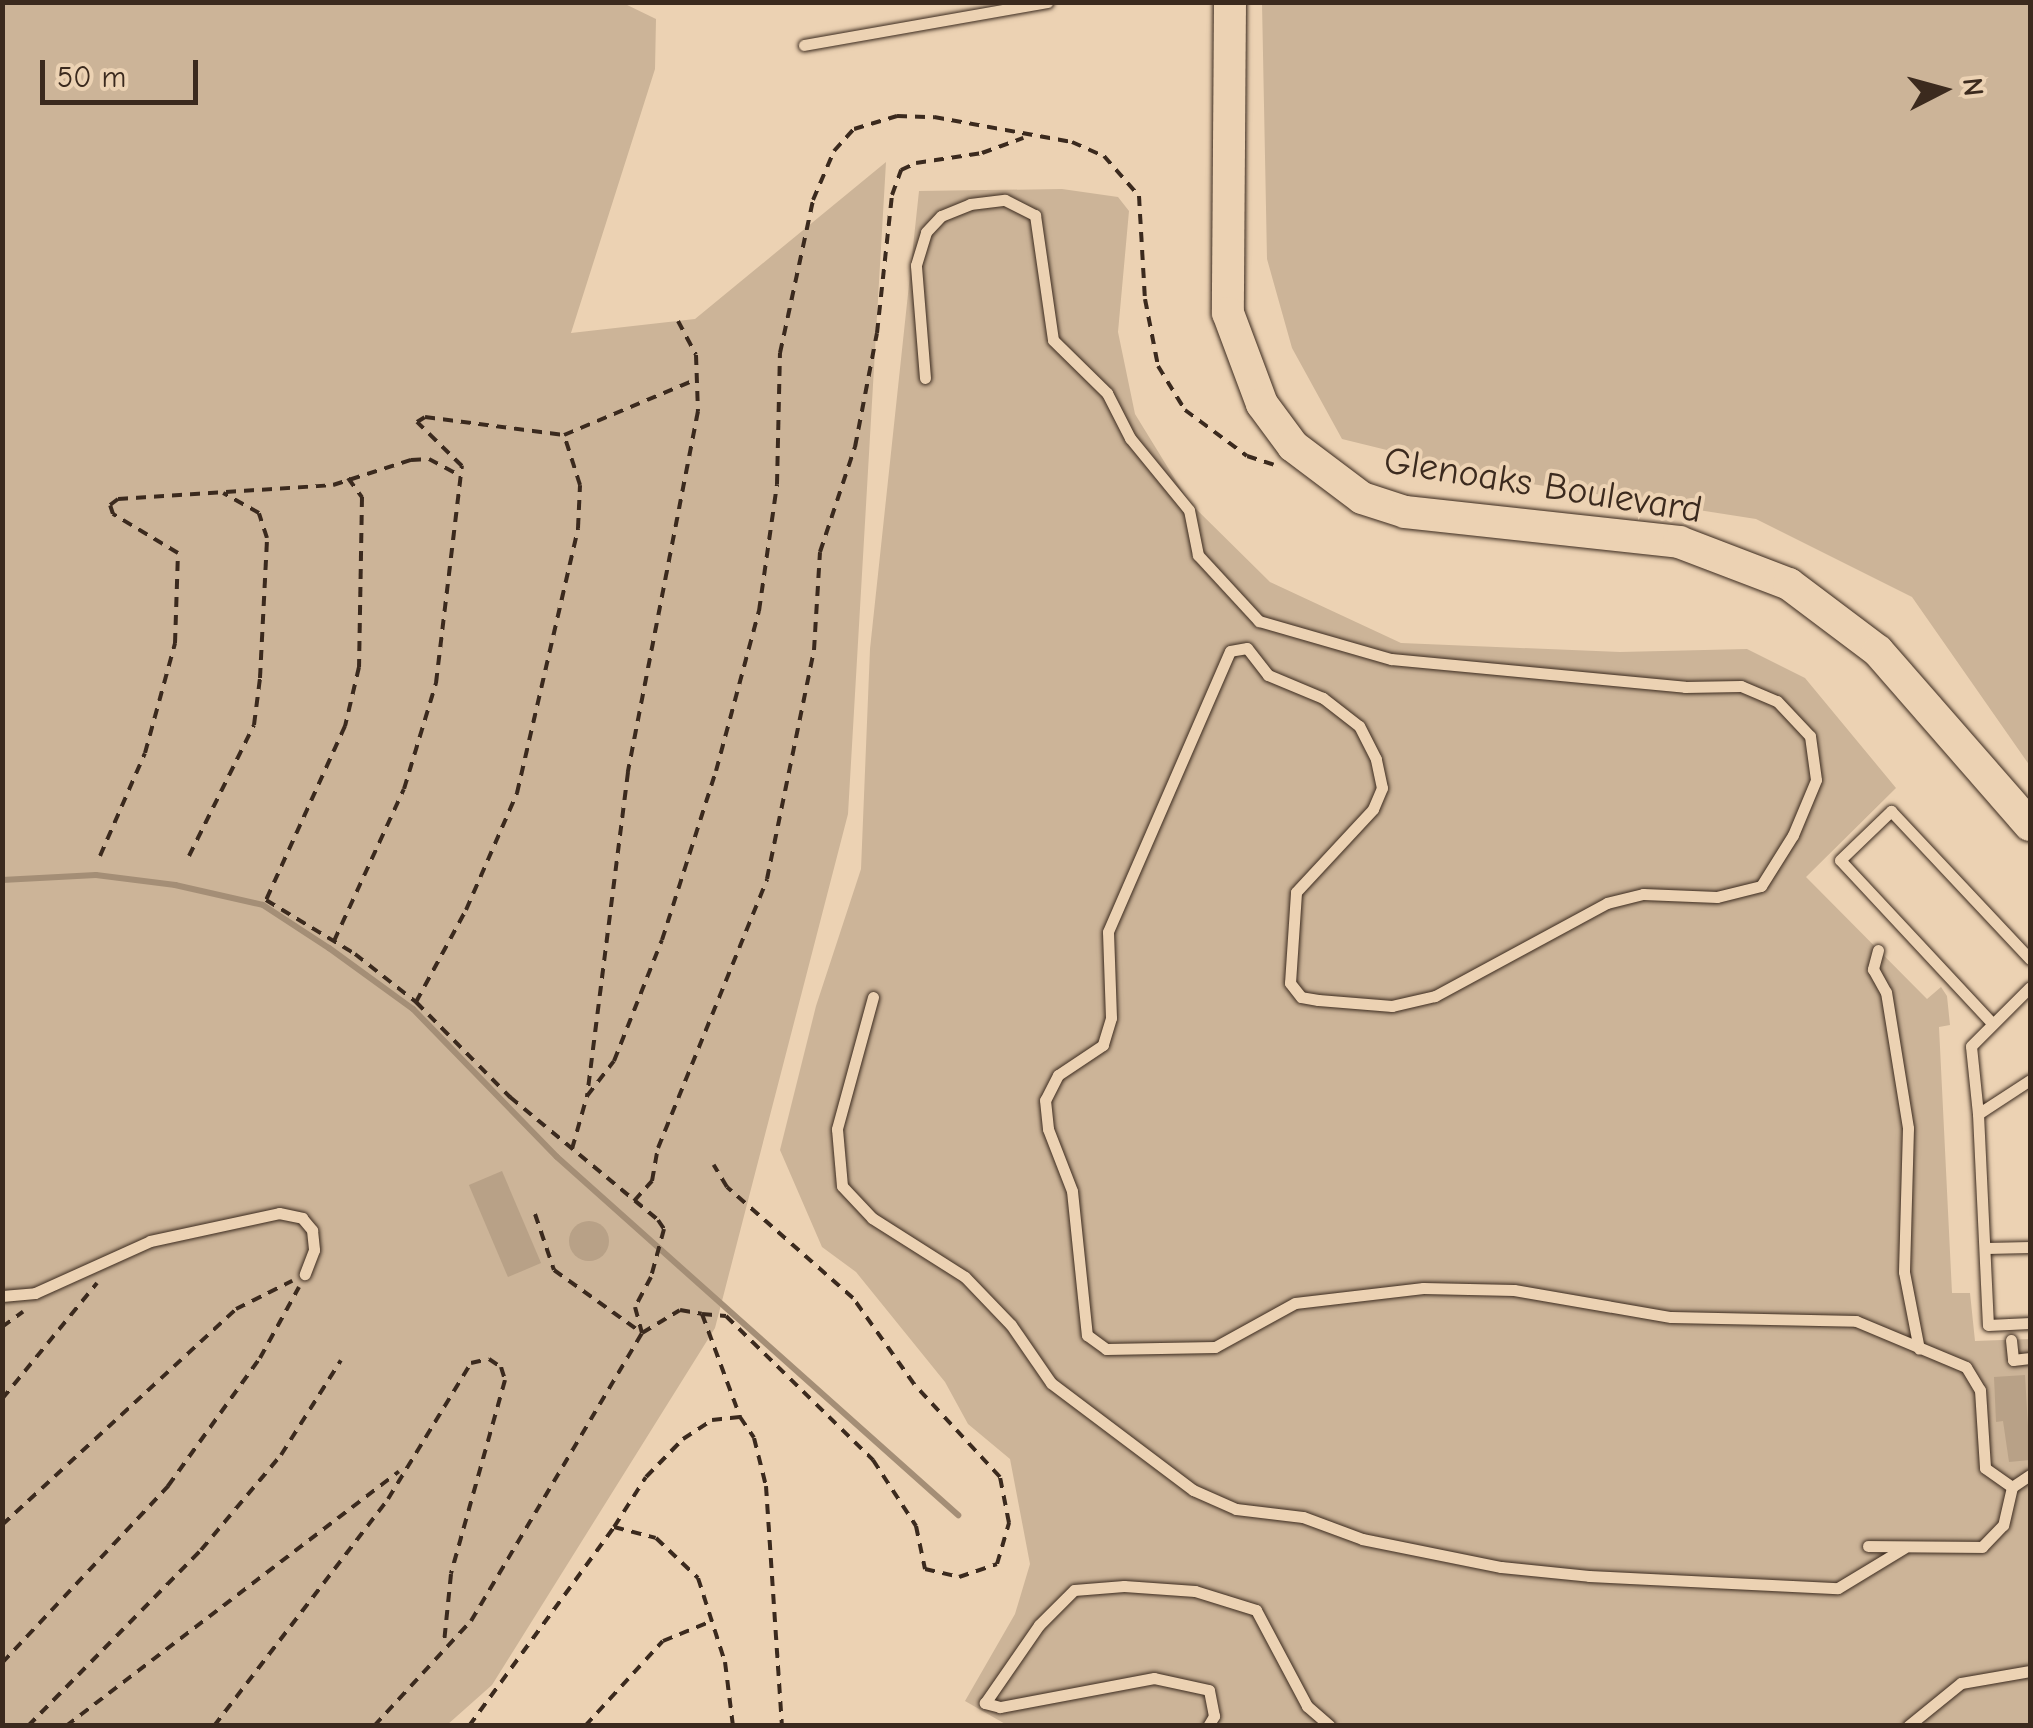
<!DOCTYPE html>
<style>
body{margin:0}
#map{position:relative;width:2033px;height:1728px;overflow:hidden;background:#ecd2b3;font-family:"Comic Neue",sans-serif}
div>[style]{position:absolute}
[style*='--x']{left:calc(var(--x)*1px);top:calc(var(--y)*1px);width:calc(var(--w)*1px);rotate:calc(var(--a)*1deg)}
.green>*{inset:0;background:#ccb498}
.stream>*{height:6px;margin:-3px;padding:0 3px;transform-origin:3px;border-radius:3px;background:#a48e76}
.building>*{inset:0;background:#b8a187;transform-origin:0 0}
.round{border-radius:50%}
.path>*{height:4px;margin-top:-2px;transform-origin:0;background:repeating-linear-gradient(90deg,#3b2a1e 0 10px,transparent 0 18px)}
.roads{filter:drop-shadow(0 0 2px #3b2a1e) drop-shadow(0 0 2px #3b2a1e)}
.lane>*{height:11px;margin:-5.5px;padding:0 5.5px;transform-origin:5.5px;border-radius:5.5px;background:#ecd2b3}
.secondary>*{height:32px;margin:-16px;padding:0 16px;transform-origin:16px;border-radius:16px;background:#ecd2b3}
span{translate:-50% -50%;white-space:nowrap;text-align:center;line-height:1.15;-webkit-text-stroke:8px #ecd2b3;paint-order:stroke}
.street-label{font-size:38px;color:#3b2a1e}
.frame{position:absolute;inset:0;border:5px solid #3b2a1e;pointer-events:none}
.north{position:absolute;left:1893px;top:40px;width:100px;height:100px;-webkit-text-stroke:8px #ecd2b3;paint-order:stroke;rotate:84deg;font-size:28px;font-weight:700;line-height:40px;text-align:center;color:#3b2a1e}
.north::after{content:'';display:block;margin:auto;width:35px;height:45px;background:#3b2a1e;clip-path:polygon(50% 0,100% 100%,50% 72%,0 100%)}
.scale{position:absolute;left:40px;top:60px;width:158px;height:45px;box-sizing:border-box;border:5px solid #3b2a1e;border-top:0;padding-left:12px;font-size:30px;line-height:35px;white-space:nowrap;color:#3b2a1e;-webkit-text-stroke:8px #ecd2b3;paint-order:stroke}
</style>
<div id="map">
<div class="green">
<i style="clip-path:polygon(3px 3px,623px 3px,656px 19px,655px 69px,571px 333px,695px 319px,886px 162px,848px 814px,715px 1328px,492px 1685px,447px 1725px,3px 1726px)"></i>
<i style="clip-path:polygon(1262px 3px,2030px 3px,2030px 766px,1912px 597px,1756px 519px,1513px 481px,1342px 439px,1292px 348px,1267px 259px)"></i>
<i style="clip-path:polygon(1062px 189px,1118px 197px,1129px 211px,1118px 332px,1135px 414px,1189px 502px,1270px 582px,1401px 643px,1620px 652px,1747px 649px,1805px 678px,1896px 788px,1806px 877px,1927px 999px,1941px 987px,1947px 996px,1950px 1025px,1939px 1027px,1952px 1293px,1970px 1293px,1975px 1341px,2030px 1339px,2030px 1725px,1007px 1725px,965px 1701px,1015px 1614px,1030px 1564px,1010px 1459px,968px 1424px,945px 1382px,856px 1272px,822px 1247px,780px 1150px,816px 1006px,861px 869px,870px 649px,919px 191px)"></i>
</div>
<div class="stream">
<i style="--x:2;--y:880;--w:94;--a:-3"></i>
<i style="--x:96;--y:875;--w:80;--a:7.2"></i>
<i style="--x:175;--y:885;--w:90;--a:12.8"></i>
<i style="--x:263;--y:905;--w:79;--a:33.1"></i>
<i style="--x:329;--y:948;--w:104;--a:36"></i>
<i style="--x:413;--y:1009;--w:206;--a:45.8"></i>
<i style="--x:557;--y:1157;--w:538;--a:41.76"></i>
</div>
<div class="building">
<i style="left:502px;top:1171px;width:100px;height:36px;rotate:67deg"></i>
<i class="round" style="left:569px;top:1221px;width:40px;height:40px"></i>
<i style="clip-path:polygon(2025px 1375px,2030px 1460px,2009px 1462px,2003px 1421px,1996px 1422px,1994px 1377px)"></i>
</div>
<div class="path">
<i style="--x:678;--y:321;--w:38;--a:62"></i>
<i style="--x:696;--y:355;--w:56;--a:88"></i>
<i style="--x:698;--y:411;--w:368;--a:101"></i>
<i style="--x:628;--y:772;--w:327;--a:97.2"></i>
<i style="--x:587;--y:1096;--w:44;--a:-52.4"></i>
<i style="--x:614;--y:1061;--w:130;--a:-68.4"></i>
<i style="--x:662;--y:940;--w:177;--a:-72.3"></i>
<i style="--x:716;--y:771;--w:166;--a:-75"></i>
<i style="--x:759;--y:611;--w:128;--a:-81.9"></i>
<i style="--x:777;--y:484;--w:131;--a:-88.7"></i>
<i style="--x:780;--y:353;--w:157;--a:-77.8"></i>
<i style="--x:813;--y:200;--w:53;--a:-66.8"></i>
<i style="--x:834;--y:151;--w:30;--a:-48"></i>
<i style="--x:854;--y:129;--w:45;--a:-16.8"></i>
<i style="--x:897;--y:116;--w:37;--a:2"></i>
<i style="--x:934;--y:117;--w:140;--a:10.3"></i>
<i style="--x:1072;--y:142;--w:35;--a:24"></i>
<i style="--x:1104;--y:156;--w:53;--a:48.8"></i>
<i style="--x:1139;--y:196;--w:103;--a:86.7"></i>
<i style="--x:1145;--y:299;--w:68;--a:79"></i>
<i style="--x:1158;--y:366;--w:52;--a:58.5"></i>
<i style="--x:1185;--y:410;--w:77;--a:36.6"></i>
<i style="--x:1247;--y:456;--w:28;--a:18"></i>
<i style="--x:348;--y:478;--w:24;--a:54"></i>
<i style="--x:362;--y:497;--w:170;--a:91"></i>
<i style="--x:359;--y:667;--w:61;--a:103.3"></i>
<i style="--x:345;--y:726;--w:191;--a:114.4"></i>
<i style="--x:266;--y:900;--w:104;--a:31.2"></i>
<i style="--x:355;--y:954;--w:78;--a:38.2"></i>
<i style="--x:416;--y:1002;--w:134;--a:45.3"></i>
<i style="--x:510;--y:1097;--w:192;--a:39.7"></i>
<i style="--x:658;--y:1220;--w:11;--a:56"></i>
<i style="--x:664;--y:1229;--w:50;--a:105.2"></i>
<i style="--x:651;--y:1277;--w:34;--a:118"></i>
<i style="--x:635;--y:1307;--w:27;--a:75"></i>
<i style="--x:100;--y:856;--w:112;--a:-66.4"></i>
<i style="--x:145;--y:753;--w:114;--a:-74.7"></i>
<i style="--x:175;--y:643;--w:90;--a:-88.1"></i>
<i style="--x:178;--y:553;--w:76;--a:-149"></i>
<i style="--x:113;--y:514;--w:9;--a:-108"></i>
<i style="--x:110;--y:505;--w:10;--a:-37"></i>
<i style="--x:118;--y:499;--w:215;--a:-3.7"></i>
<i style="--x:333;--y:485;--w:82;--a:-17.8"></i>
<i style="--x:411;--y:460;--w:18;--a:-3"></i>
<i style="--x:429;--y:459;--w:36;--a:28"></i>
<i style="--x:189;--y:856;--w:146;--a:-63.6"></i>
<i style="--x:254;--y:725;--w:47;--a:-82.7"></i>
<i style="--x:260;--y:678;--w:140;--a:-87.1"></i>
<i style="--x:267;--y:538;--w:26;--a:-108"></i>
<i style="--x:259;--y:513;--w:41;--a:-150.9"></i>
<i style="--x:334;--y:941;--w:167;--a:-65.3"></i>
<i style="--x:404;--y:789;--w:111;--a:-73.2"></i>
<i style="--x:436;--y:683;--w:219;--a:-83.2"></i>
<i style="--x:462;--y:466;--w:63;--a:-135.6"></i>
<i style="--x:417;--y:422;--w:9;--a:-32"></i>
<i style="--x:425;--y:417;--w:140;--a:7.4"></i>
<i style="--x:564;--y:435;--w:144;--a:-22.8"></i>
<i style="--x:416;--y:1002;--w:105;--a:-61.5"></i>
<i style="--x:466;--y:910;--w:128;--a:-66.4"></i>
<i style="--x:517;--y:793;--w:272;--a:-77"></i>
<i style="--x:578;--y:528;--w:43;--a:-87.3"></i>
<i style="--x:580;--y:485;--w:52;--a:-107.7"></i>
<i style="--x:572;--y:1149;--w:55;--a:-74.2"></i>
<i style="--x:634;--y:1201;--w:27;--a:-48"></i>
<i style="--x:652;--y:1181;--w:34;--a:-80"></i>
<i style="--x:658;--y:1148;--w:290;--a:-67.9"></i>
<i style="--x:767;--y:879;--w:234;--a:-78.4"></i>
<i style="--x:814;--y:650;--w:98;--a:-86.5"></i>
<i style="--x:820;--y:552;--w:111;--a:-71.6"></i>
<i style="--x:855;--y:447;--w:116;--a:-79.1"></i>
<i style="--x:877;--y:333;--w:139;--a:-83.8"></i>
<i style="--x:892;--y:195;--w:27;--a:-70"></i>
<i style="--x:901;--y:170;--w:17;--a:-25"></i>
<i style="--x:916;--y:163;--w:67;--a:-8.6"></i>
<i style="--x:982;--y:153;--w:44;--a:-20.1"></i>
<i style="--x:535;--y:1214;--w:59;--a:71.3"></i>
<i style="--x:554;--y:1270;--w:108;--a:35.6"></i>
<i style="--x:702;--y:1314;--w:24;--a:5"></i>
<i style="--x:726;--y:1316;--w:206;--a:44.4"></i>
<i style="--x:873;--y:1460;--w:79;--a:56.9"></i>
<i style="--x:916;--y:1526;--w:44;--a:78.2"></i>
<i style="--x:925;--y:1569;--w:35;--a:13"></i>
<i style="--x:959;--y:1577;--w:40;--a:-18.9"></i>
<i style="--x:997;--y:1564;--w:43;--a:-73.7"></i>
<i style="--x:1009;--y:1523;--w:47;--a:-101.1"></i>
<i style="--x:1000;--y:1477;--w:127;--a:-132.8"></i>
<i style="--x:914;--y:1384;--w:105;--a:-125.3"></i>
<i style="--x:853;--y:1298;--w:168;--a:-138.6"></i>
<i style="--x:727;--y:1187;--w:26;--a:-121"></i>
<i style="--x:2;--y:1327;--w:26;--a:-36"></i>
<i style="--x:2;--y:1399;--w:150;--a:-50.7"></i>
<i style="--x:2;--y:1525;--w:318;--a:-42.7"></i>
<i style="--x:236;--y:1309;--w:63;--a:-26.6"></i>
<i style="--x:614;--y:1527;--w:59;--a:-57.4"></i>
<i style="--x:646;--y:1477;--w:53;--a:-45.8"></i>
<i style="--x:683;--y:1439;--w:35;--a:-33"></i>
<i style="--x:712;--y:1420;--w:28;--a:-6"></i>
<i style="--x:740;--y:1417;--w:25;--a:56"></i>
<i style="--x:754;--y:1438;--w:49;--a:76"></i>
<i style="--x:766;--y:1486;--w:241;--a:86.2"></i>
<i style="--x:2;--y:1663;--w:243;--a:-46.8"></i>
<i style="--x:168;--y:1486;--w:158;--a:-54.3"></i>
<i style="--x:260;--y:1358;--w:81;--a:-61.2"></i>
<i style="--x:28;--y:1726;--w:247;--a:-45.5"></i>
<i style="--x:201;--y:1550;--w:124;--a:-49.9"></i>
<i style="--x:281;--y:1455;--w:112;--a:-57.7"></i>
<i style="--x:66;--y:1726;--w:419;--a:-37.4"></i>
<i style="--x:214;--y:1726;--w:286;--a:-52.5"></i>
<i style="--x:388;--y:1499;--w:159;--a:-58.6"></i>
<i style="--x:471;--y:1363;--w:18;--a:-13"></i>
<i style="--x:489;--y:1359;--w:14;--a:34"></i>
<i style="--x:501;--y:1367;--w:14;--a:73"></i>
<i style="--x:505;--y:1380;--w:201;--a:105.6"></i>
<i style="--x:451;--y:1574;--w:69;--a:95.8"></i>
<i style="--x:374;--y:1726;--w:143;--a:-47.3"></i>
<i style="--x:471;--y:1621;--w:335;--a:-59.3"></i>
<i style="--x:642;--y:1333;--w:44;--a:-31.2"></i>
<i style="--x:680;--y:1310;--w:22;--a:10"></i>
<i style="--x:702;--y:1314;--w:110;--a:69.7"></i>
<i style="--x:469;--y:1726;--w:246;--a:-53.9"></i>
<i style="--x:614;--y:1527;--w:43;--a:14.7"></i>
<i style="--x:656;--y:1538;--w:58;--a:43.6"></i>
<i style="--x:698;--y:1578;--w:88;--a:72.2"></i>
<i style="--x:725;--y:1662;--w:64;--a:82.9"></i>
<i style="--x:585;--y:1726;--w:115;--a:-47.5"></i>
<i style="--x:663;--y:1641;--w:53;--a:-22.2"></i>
</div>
<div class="roads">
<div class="lane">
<i style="--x:804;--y:45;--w:247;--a:-10"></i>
<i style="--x:925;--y:378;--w:113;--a:-94.6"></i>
<i style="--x:916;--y:265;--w:34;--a:-73"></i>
<i style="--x:926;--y:232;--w:22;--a:-47"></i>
<i style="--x:941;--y:216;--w:31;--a:-22"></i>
<i style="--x:970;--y:204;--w:35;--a:-7"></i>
<i style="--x:1005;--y:200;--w:34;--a:27"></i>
<i style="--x:1035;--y:215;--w:126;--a:81.8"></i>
<i style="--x:1053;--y:340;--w:76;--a:44.5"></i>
<i style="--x:1107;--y:393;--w:51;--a:62.9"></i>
<i style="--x:1130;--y:438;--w:93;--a:50.7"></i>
<i style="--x:1189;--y:510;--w:46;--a:78.7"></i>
<i style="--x:1198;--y:555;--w:90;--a:47.3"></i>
<i style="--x:1259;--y:621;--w:137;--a:16.1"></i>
<i style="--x:1391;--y:659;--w:295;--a:5.4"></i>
<i style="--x:1685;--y:687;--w:56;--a:-1"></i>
<i style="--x:1741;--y:686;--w:39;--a:23"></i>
<i style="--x:1777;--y:701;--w:48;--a:46.7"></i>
<i style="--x:1810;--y:736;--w:44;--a:82.2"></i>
<i style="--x:1816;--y:780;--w:60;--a:112.7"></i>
<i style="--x:1793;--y:835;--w:60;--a:122.1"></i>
<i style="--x:1761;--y:886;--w:45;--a:166"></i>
<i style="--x:1717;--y:897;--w:74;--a:-177.7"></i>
<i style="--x:1643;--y:894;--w:37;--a:166"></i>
<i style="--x:1607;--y:903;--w:196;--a:151.6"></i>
<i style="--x:1435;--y:996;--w:44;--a:166.9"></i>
<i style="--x:1392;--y:1006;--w:74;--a:-175.4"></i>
<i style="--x:1318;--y:1000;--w:17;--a:-170"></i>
<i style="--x:1301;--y:997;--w:18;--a:-128"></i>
<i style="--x:1290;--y:983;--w:91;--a:-86.2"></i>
<i style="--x:1296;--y:892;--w:113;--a:-47.1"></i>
<i style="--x:1373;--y:809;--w:23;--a:-67"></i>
<i style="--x:1382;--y:788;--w:30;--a:-102"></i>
<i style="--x:1376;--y:759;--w:37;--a:-117"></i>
<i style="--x:1359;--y:726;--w:46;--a:-142.1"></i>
<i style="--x:1323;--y:698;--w:60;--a:-157.3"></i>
<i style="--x:1268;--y:675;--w:34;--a:-128"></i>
<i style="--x:1247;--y:648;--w:17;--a:170"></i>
<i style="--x:1230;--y:651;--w:306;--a:113.5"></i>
<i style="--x:1108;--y:932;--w:86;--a:88"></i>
<i style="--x:1111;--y:1018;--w:28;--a:107"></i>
<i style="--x:1103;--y:1045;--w:54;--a:146.3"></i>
<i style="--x:1058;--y:1075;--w:28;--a:117"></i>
<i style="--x:1045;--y:1100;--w:29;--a:84"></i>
<i style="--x:1048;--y:1129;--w:66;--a:68.8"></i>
<i style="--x:1072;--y:1191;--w:145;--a:84.1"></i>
<i style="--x:1087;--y:1335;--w:24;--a:36"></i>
<i style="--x:1106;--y:1349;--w:109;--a:-1.1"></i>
<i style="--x:1215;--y:1347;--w:91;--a:-28.8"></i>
<i style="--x:1295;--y:1303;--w:129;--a:-6.7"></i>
<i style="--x:1423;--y:1288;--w:91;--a:1.3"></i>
<i style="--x:1514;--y:1290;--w:159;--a:9.8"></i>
<i style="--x:1671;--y:1317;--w:185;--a:1.2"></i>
<i style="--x:1856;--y:1321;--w:119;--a:22.7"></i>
<i style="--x:1966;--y:1367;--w:27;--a:59"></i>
<i style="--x:1980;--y:1390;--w:78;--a:86.3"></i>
<i style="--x:1985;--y:1468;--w:33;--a:35"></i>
<i style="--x:2012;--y:1487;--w:39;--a:103"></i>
<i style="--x:2003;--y:1525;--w:30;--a:134"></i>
<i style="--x:1982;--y:1547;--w:114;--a:-179.5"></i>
<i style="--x:1878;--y:950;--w:20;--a:105"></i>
<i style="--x:1873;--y:969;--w:26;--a:61"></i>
<i style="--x:1886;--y:992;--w:138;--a:80.8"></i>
<i style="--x:1908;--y:1128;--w:144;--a:91.6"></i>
<i style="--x:1904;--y:1272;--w:78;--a:79"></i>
<i style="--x:873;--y:997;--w:137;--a:105.3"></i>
<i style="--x:837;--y:1129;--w:57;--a:85"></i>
<i style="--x:842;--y:1186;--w:44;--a:46.8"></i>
<i style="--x:872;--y:1218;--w:110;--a:32.4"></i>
<i style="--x:965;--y:1277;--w:66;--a:46.2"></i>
<i style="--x:1011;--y:1325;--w:70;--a:55.4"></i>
<i style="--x:1051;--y:1383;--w:178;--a:37"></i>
<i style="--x:1193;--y:1490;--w:47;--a:23.8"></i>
<i style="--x:1236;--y:1509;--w:67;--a:6.8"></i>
<i style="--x:1303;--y:1517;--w:63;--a:20.4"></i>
<i style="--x:1362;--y:1539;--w:142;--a:11.4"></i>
<i style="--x:1501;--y:1567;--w:88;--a:5.8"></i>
<i style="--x:1589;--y:1576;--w:249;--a:2.8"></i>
<i style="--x:1838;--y:1588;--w:77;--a:-31.2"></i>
<i style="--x:1991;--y:1022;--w:221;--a:-133"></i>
<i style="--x:1840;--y:860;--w:71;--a:-43.9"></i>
<i style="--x:1891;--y:811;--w:203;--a:46.8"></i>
<i style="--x:2030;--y:1080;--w:62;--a:146.8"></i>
<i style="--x:1978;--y:1114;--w:211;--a:87.3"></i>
<i style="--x:1988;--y:1325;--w:42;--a:-2.7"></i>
<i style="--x:1978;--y:1114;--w:68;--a:-95.9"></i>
<i style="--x:1971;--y:1046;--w:83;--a:-45"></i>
<i style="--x:1986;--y:1248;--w:44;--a:-1.3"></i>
<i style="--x:2;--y:1296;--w:33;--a:-5"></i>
<i style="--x:35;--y:1293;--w:126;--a:-24.3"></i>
<i style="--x:150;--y:1241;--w:132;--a:-12.2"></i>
<i style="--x:279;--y:1213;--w:24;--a:12"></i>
<i style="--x:302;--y:1218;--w:16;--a:50"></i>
<i style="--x:312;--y:1230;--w:20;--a:84"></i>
<i style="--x:314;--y:1250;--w:26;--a:111"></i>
<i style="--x:2011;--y:1340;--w:20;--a:84"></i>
<i style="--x:2013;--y:1360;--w:17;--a:-7"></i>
<i style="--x:2012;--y:1487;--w:22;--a:-34"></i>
<i style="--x:1208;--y:1726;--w:12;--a:-59"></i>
<i style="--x:1214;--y:1716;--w:26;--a:-101"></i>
<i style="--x:1209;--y:1690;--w:56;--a:-167.7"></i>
<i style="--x:1154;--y:1678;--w:157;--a:169.3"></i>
<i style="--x:1000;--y:1707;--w:16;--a:-165"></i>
<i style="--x:985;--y:1703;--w:95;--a:-55.3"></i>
<i style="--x:1039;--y:1625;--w:49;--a:-45"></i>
<i style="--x:1074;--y:1590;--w:50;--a:-4.6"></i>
<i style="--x:1124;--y:1586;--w:71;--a:4"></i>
<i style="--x:1195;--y:1591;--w:64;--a:17.3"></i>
<i style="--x:1256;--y:1610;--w:109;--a:62"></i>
<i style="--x:1307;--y:1706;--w:30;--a:41"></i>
<i style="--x:1908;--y:1726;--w:68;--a:-39.1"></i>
<i style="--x:1961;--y:1683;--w:70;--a:-9.9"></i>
</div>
<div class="secondary">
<i style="--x:1230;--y:2;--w:311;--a:90.4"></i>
<i style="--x:1228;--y:313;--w:97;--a:69.5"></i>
<i style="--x:1262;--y:404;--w:52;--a:53.6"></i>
<i style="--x:1293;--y:446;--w:86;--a:37"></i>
<i style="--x:1362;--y:498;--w:45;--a:18"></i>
<i style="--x:1405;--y:512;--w:276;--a:6.2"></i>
<i style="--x:1679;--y:542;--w:118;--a:20.9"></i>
<i style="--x:1789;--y:584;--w:111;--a:37"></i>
<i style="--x:1878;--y:651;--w:231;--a:48.9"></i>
</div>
</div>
<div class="street-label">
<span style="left:1543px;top:486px;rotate:9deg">Glenoaks Boulevard</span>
</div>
<div class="frame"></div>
<div class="north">N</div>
<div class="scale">50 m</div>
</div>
